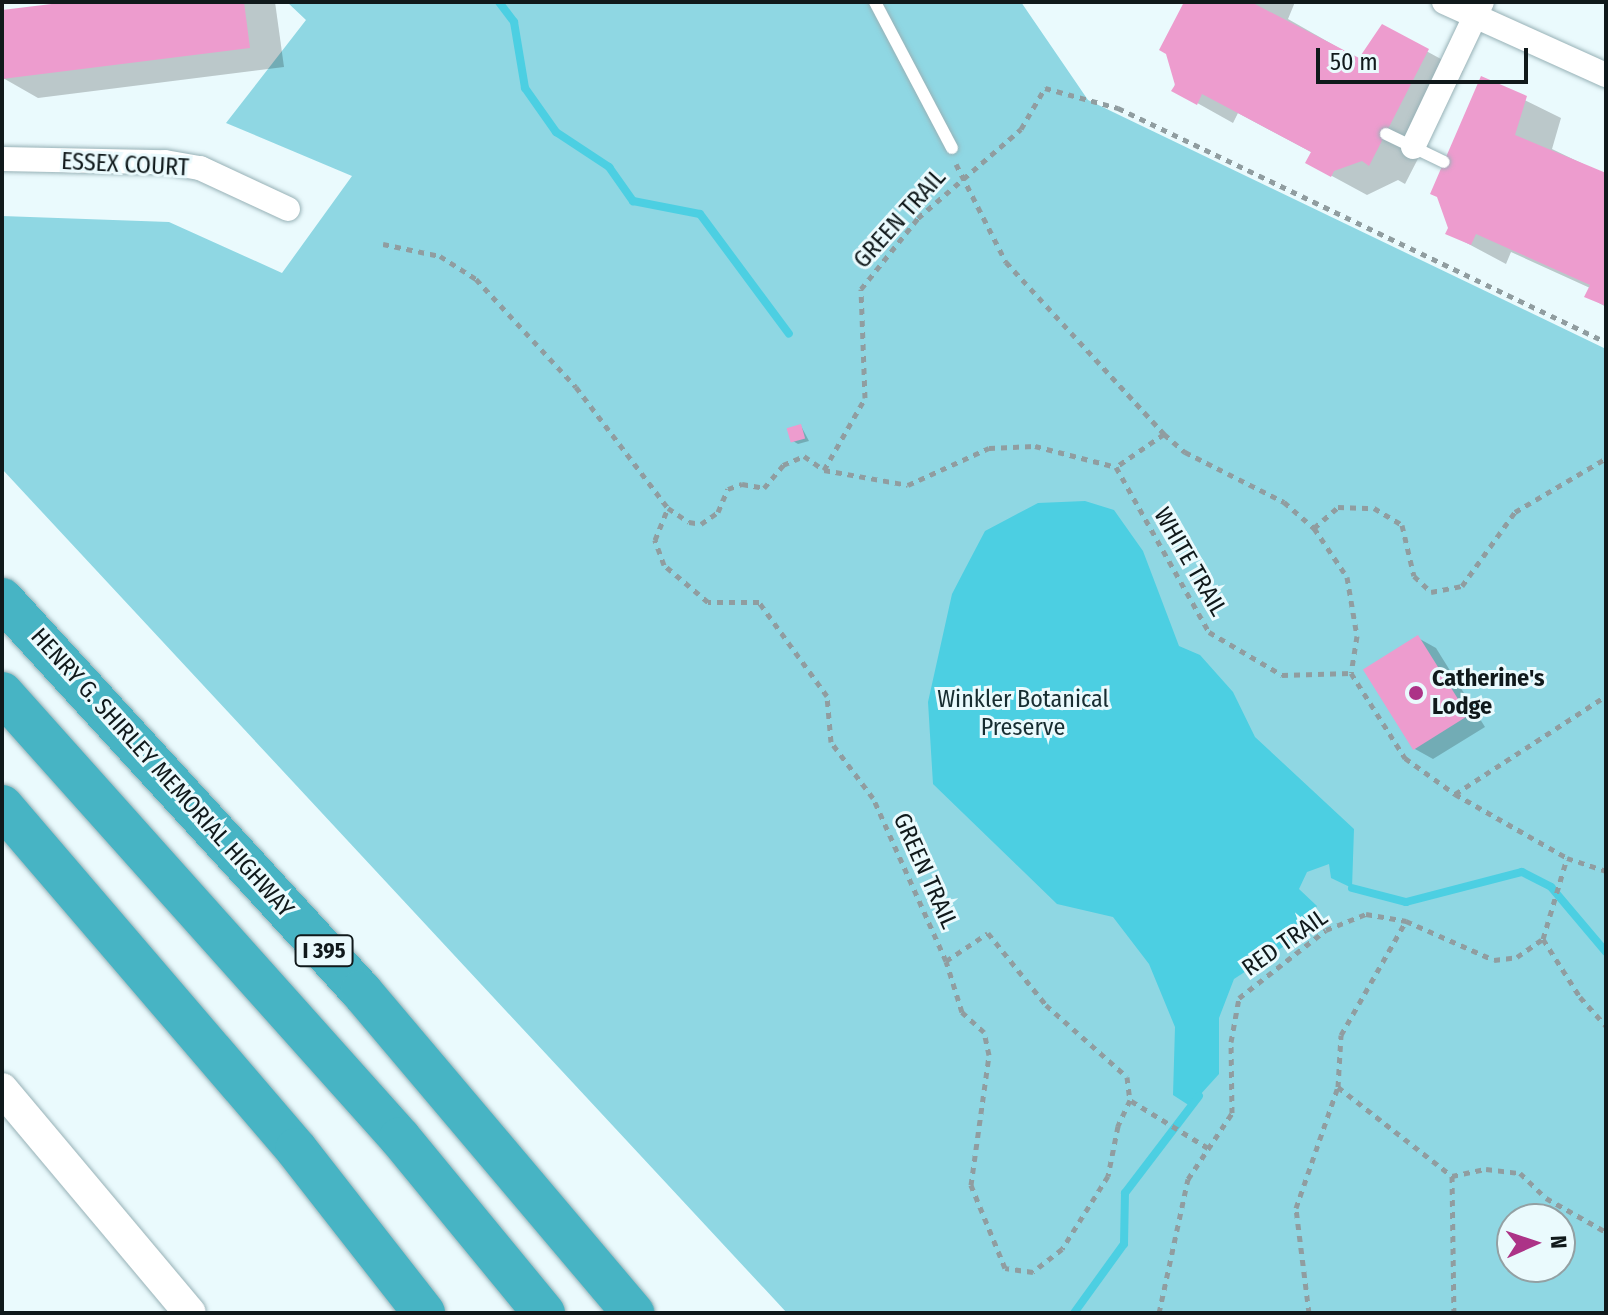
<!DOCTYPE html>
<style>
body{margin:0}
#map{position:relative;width:1608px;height:1315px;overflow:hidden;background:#eafafd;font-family:"Fira Sans Condensed",sans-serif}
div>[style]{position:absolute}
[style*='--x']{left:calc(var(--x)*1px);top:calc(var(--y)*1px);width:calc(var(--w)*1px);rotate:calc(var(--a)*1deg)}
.green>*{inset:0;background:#8fd7e3}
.water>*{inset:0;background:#4ccfe2}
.shadow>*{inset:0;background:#0003}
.stream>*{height:8px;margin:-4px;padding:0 4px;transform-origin:4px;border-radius:4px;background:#4ccfe2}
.building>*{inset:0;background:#ed9cce;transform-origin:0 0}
.path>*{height:5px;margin-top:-2.5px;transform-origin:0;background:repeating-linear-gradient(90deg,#909da0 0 6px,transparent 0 12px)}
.roads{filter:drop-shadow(0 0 2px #97b1b6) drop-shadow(0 0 2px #97b1b6)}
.lane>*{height:12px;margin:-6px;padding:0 6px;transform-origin:6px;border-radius:6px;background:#fff}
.street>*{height:24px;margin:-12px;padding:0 12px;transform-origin:12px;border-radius:12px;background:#fff}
.secondary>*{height:32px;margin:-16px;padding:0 16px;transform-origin:16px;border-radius:16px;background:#fff}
.highway>*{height:42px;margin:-21px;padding:0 21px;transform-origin:21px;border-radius:21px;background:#47b4c4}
.dots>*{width:22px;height:22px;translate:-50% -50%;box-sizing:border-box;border:4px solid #eafafd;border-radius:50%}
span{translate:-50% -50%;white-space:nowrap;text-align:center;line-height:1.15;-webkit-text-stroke:6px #eafafd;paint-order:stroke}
.shield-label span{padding:2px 6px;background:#eafafd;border:2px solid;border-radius:6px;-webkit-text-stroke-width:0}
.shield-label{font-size:22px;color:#10191b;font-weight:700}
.street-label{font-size:24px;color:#10191b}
.poi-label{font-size:24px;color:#10191b;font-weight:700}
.left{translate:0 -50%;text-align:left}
.park-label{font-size:24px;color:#172d31}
.frame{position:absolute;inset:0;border:4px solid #10191b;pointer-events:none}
.north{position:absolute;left:1496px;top:1203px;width:80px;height:80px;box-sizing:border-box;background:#eafafd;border:2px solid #93a0a3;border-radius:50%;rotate:87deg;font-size:22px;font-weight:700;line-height:32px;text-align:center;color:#10191b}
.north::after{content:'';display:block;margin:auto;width:28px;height:36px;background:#ac3387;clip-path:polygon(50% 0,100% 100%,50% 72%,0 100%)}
.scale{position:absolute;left:1316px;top:48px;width:212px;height:36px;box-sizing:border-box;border:4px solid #10191b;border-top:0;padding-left:10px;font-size:24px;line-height:28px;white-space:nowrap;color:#10191b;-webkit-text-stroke:6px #eafafd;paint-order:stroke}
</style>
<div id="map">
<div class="green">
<i style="clip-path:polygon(evenodd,287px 2px,1021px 2px,1088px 100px,1606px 349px,1606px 1313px,787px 1313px,2px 469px,2px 216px,169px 222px,282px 273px,352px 176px,226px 123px,306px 20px,287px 2px,1512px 1219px,1560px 1219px,1560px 1267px,1512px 1267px,1512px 1219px)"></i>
</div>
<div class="water">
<i style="clip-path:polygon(1085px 501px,1114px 510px,1143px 551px,1179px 646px,1200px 655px,1233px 692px,1255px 737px,1354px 829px,1352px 888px,1331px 878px,1329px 864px,1307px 872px,1299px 889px,1317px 906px,1292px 941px,1234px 979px,1219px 1018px,1219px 1074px,1190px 1106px,1173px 1095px,1175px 1027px,1149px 964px,1113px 917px,1057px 904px,933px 784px,928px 702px,952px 594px,965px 569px,985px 531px,1038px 503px)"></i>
</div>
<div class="shadow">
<i style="clip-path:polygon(83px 2px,275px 2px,284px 67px,38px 98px,3px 78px,2px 12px)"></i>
<i style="clip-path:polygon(1187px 2px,1295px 2px,1288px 19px,1360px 60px,1382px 27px,1463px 71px,1405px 184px,1398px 180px,1367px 195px,1308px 163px,1313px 153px,1238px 113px,1233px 123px,1174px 90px)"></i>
<i style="clip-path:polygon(1482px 79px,1561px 118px,1552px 149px,1606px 175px,1606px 307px,1587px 296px,1590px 288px,1511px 252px,1506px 264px,1448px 233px)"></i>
<i style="clip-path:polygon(801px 426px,809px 441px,798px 444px,793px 441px)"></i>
<i style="clip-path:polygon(1418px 638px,1436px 648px,1485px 727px,1433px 759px,1415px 749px)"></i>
</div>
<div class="stream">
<i style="--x:499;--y:2;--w:25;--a:53"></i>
<i style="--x:514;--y:22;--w:67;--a:80.5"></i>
<i style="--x:525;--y:88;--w:54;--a:54.8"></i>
<i style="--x:556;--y:132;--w:64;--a:33.4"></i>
<i style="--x:609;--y:167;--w:42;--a:54.8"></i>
<i style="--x:633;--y:201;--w:68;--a:11"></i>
<i style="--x:700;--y:214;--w:149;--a:53.4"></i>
<i style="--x:1352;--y:888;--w:56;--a:14.5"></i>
<i style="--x:1406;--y:902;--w:120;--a:-14.5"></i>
<i style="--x:1522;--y:872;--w:33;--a:27"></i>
<i style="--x:1551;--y:887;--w:85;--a:49.8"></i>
<i style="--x:1074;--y:1313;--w:85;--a:-54.1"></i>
<i style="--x:1124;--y:1244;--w:51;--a:-88.9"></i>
<i style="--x:1125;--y:1193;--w:122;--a:-52.7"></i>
</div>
<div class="building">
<i style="clip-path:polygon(68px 2px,244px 2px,250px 48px,2px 79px,2px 10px)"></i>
<i style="clip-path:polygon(1184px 2px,1251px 2px,1359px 58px,1382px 24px,1429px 49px,1369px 166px,1362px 161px,1334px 171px,1331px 177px,1305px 163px,1311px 152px,1202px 94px,1197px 105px,1171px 91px,1175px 85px,1166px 54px,1159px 50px)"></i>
<i style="clip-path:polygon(1481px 76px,1527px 96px,1515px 135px,1606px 173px,1606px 306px,1584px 297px,1590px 285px,1476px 234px,1471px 245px,1445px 234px,1448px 228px,1437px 197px,1430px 194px)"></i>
<i style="left:801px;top:424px;width:15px;height:15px;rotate:74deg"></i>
<i style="left:1418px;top:635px;width:95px;height:65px;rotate:58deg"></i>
</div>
<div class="path">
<i style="--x:956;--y:164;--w:110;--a:63"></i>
<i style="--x:1006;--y:262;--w:234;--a:47.4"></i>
<i style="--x:1164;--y:434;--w:28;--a:41"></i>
<i style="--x:1185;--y:452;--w:111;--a:26.8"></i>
<i style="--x:1284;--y:502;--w:40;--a:41"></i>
<i style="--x:1314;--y:528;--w:59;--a:56"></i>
<i style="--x:1347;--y:577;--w:60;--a:80.4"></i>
<i style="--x:1357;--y:636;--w:37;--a:99"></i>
<i style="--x:1351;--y:673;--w:101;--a:57.6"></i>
<i style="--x:1405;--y:758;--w:62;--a:35.8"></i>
<i style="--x:1455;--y:794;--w:129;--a:29.7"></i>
<i style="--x:1567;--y:858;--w:41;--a:18.4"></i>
<i style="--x:383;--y:244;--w:58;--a:11.9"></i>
<i style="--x:440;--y:256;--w:43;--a:32.6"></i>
<i style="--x:476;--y:279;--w:147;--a:47.2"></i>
<i style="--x:576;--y:387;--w:152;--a:52.8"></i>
<i style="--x:1164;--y:434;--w:58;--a:145.5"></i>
<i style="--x:1116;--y:467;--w:189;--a:60.6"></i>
<i style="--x:1209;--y:632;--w:85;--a:30.5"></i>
<i style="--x:1282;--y:675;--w:69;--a:-1.7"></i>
<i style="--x:824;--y:470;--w:85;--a:10.1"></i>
<i style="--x:908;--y:485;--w:89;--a:-24.6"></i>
<i style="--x:989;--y:448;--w:46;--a:-2.5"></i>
<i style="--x:1035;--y:446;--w:84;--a:14.5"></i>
<i style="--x:1314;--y:528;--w:32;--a:-41"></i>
<i style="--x:1338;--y:507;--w:36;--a:2"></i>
<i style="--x:1374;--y:508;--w:33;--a:31"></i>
<i style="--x:1402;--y:525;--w:52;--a:76.8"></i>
<i style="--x:1414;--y:576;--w:23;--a:43"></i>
<i style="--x:1431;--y:592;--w:32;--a:-11"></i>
<i style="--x:1462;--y:586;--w:91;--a:-54.4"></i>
<i style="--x:1515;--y:512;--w:104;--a:-30.5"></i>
<i style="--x:1455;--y:794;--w:180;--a:-33"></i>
<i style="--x:1543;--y:939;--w:69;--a:57.5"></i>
<i style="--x:1580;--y:997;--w:39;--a:48"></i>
<i style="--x:1543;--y:939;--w:84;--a:-73.5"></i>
<i style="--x:946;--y:961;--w:50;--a:-33.7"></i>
<i style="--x:988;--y:933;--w:92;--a:51.1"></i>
<i style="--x:1046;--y:1005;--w:108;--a:41.6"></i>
<i style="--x:1127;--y:1077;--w:23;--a:83"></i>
<i style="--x:1338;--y:1087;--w:145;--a:38"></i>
<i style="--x:1452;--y:1176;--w:137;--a:89.2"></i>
<i style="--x:1208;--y:1148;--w:92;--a:-148.4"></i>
<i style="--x:1130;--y:1100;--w:29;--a:115"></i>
<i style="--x:1118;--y:1126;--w:51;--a:101.3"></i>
<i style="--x:1108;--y:1176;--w:86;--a:122.2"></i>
<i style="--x:1062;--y:1249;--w:37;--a:142"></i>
<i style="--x:1033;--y:1272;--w:28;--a:-172"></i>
<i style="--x:1005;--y:1268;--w:90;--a:-112.3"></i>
<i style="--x:971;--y:1185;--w:131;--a:-82.1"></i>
<i style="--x:989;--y:1055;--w:24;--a:-102"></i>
<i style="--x:984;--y:1032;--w:30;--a:-138"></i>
<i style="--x:962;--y:1012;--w:53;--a:-107.4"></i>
<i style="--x:946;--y:961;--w:179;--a:-114.1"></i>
<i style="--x:873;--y:798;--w:70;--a:-126.9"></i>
<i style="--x:831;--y:742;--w:46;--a:-95"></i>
<i style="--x:827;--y:696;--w:116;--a:-125.9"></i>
<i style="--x:759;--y:602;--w:51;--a:180"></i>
<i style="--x:708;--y:602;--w:57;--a:-139.9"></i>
<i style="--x:664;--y:565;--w:27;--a:-110"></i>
<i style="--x:655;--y:540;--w:35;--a:-68"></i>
<i style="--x:668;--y:508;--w:25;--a:34"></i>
<i style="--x:689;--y:522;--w:12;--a:9"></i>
<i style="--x:701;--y:524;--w:21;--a:-35"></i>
<i style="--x:718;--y:512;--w:25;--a:-67"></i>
<i style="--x:728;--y:489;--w:15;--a:-20"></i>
<i style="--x:742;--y:484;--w:22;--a:10"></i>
<i style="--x:764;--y:488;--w:30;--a:-50"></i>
<i style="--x:783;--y:465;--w:23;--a:-23"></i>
<i style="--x:804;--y:456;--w:24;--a:35"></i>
<i style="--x:824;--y:470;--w:83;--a:-60.3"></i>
<i style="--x:865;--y:398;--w:109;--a:-92.1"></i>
<i style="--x:861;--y:289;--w:91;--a:-51.2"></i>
<i style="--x:918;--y:218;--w:136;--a:-40.8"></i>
<i style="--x:1021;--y:129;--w:48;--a:-59.7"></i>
<i style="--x:1045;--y:88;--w:76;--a:15.3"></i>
<i style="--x:1118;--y:108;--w:541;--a:25.62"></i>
<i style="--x:1452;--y:1176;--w:35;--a:-12"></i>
<i style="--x:1486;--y:1169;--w:34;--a:7"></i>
<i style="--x:1520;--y:1173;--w:36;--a:44"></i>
<i style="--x:1546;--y:1198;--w:69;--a:29.5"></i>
<i style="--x:1159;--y:1313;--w:137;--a:-77.8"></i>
<i style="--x:1188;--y:1179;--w:79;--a:-56.3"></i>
<i style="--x:1232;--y:1113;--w:71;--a:-90.8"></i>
<i style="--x:1231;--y:1042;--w:45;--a:-79.7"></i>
<i style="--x:1239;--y:998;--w:110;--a:-38"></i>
<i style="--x:1326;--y:930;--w:43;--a:-21.8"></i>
<i style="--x:1366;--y:914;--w:41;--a:9.9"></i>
<i style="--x:1406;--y:921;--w:96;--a:23.9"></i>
<i style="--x:1494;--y:960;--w:23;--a:-7"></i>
<i style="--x:1517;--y:957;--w:32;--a:-35"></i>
<i style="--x:1309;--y:1313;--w:106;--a:-97.1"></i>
<i style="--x:1296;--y:1208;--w:128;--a:-70.9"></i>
<i style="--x:1338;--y:1087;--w:52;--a:-86.7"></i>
<i style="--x:1341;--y:1035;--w:131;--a:-60.3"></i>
</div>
<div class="roads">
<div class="lane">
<i style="--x:875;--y:2;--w:165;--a:62.2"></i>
<i style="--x:1386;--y:134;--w:64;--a:25.8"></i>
</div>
<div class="street">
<i style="--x:1444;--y:2;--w:178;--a:24.3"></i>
<i style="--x:1413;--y:147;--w:161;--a:-64.6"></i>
<i style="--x:2;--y:159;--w:163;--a:1.1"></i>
<i style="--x:165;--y:162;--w:36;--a:10"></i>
<i style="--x:200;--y:168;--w:97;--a:25"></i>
</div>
<div class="secondary">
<i style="--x:2;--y:1089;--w:292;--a:50"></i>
</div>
<div class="highway">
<i style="--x:2;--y:599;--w:532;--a:47.52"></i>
<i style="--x:361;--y:991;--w:422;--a:49.8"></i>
<i style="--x:2;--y:693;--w:597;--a:48.19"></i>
<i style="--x:400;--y:1138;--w:227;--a:50.6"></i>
<i style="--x:2;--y:806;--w:452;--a:49.4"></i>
<i style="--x:296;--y:1149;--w:208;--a:52"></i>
</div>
</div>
<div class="dots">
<i style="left:1416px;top:693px;background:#ac3387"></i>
</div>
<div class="shield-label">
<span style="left:324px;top:951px">I 395</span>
</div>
<div class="street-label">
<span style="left:125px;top:165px;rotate:3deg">ESSEX COURT</span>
<span style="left:900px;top:219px;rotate:-48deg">GREEN TRAIL</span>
<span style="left:1190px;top:562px;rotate:60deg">WHITE TRAIL</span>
<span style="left:162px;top:773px;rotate:48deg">HENRY G. SHIRLEY MEMORIAL HIGHWAY</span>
<span style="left:925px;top:871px;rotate:66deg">GREEN TRAIL</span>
<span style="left:1285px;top:943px;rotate:-35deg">RED TRAIL</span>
</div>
<div class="poi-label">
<span class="left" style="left:1432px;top:693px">Catherine's<br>Lodge</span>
</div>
<div class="park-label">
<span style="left:1023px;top:714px">Winkler Botanical<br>Preserve</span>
</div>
<div class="frame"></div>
<div class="north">N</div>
<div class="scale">50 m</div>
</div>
